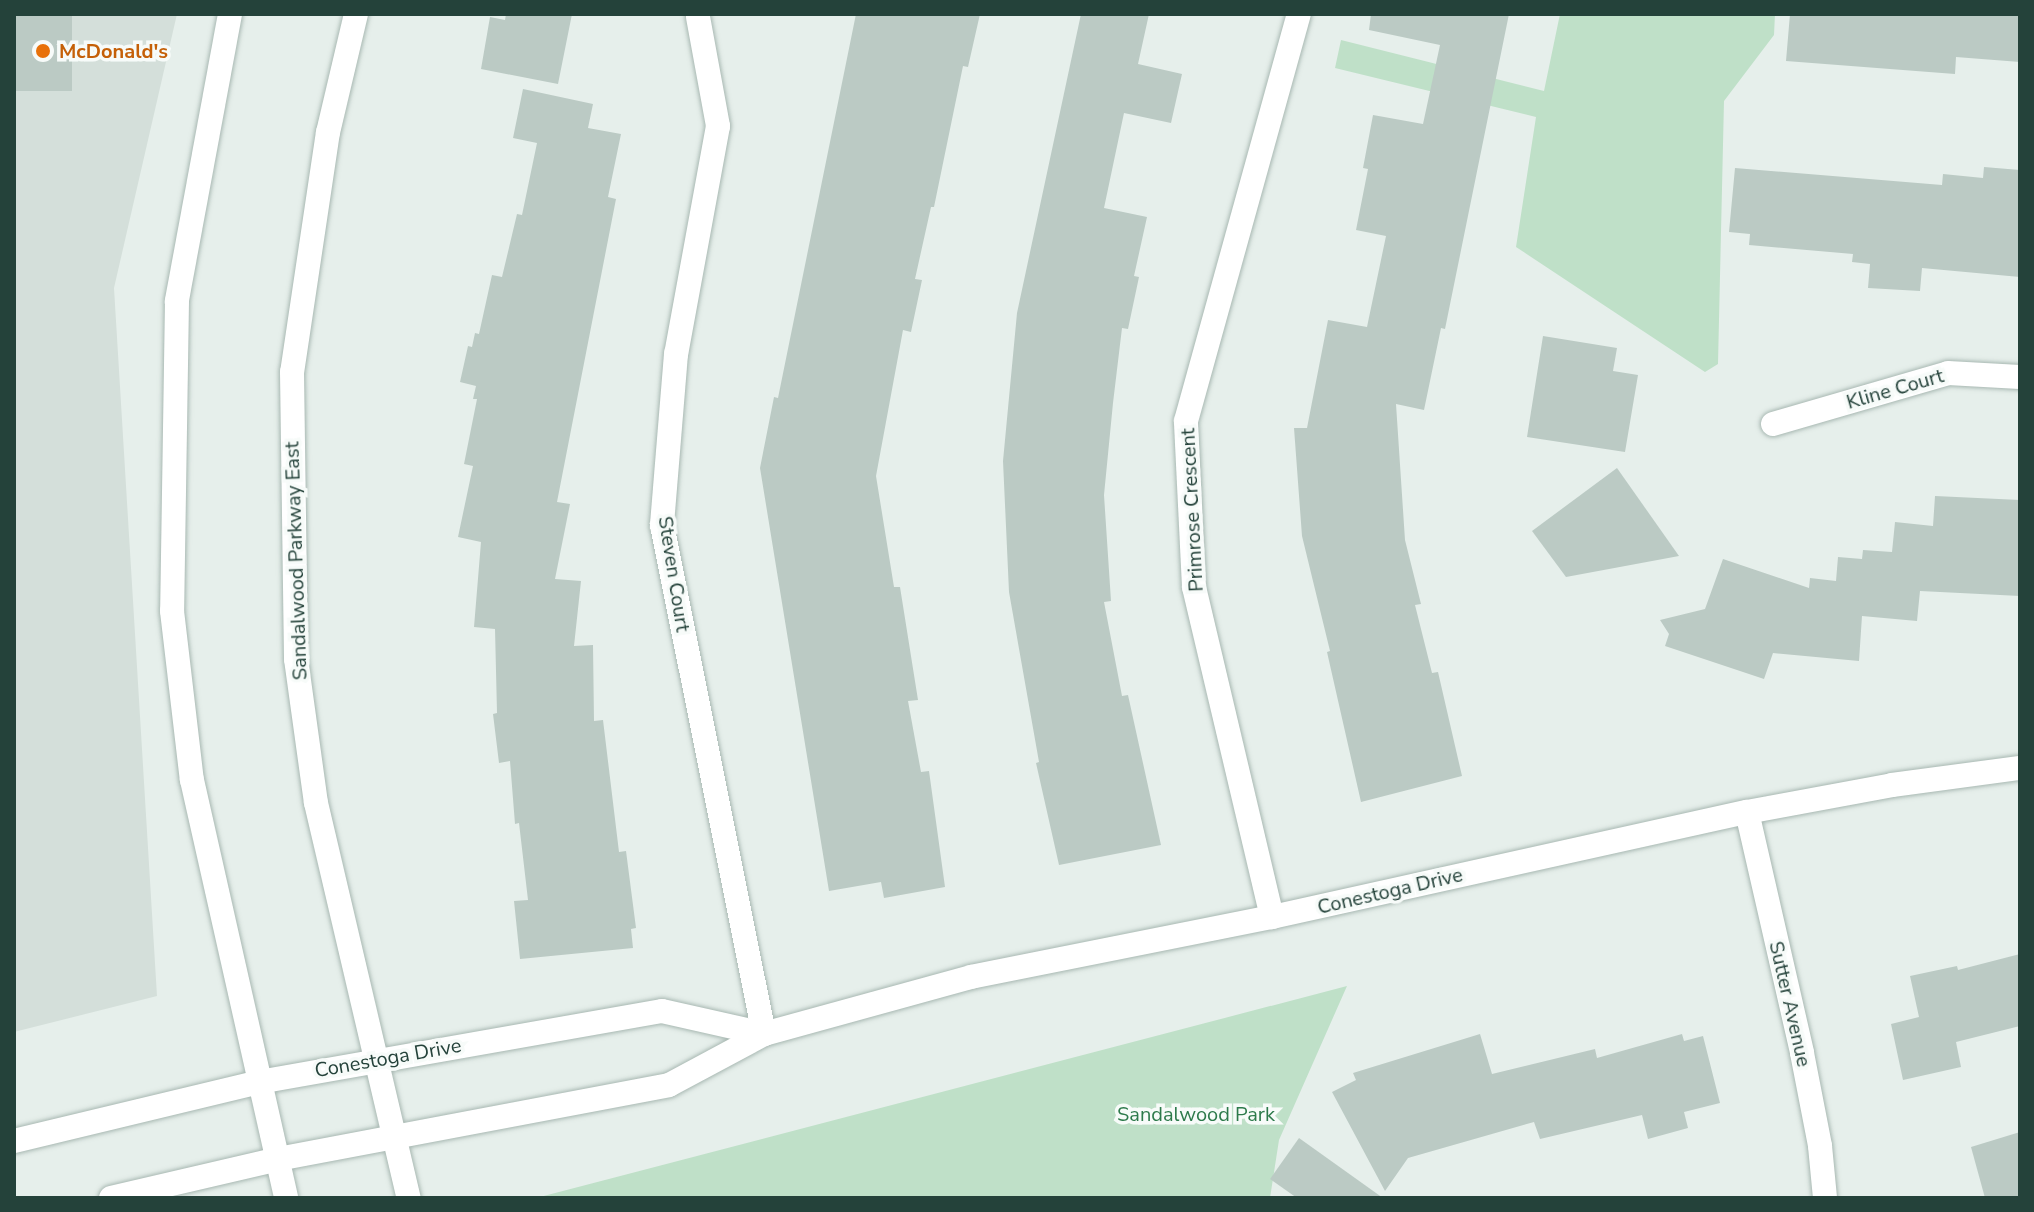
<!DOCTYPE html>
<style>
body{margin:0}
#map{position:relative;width:2034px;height:1212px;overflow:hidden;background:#e6efeb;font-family:"Nunito Sans",sans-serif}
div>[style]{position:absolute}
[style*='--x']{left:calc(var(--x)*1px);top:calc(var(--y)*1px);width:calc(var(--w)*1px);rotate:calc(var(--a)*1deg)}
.built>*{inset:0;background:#d4dfda}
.green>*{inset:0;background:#bfe0c8}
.building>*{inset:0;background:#bbcac4;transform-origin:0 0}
.roads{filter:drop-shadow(0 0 2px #a8b8b2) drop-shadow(0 0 2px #a8b8b2)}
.street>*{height:24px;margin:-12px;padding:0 12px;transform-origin:12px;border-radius:12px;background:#fff}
.secondary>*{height:24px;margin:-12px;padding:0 12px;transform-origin:12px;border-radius:12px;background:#fff}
.dots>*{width:22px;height:22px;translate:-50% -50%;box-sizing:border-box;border:4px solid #f7fbf9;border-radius:50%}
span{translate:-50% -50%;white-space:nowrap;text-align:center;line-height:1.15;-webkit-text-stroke:7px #f7fbf9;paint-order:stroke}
.food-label{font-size:20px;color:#c56008;font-weight:700}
.left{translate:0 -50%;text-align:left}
.street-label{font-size:20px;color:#24423a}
.park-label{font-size:20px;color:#2d7a4b}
.frame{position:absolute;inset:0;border:16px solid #24423a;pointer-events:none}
</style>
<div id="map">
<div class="built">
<i style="clip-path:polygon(14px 14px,177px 14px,114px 288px,157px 996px,14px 1032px)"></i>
</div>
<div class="green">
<i style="clip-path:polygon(1560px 14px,1775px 14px,1774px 35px,1724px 101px,1718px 364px,1705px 372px,1516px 247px,1536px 117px,1335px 68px,1341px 40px,1544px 91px)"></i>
<i style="clip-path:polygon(1347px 986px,1279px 1140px,1270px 1198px,536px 1198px)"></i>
</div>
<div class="building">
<i style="left:14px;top:14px;width:58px;height:77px"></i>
<i style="clip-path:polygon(506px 14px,572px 14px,558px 84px,481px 69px,490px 17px,505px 20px)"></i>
<i style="clip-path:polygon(856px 14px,980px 14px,968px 67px,963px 66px,934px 207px,931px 207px,915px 279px,922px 280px,911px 332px,903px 330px,876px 476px,894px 587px,900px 587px,918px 700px,908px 701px,921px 772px,929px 771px,945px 887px,884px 898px,881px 882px,829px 891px,760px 468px,774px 397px,778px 398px)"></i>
<i style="clip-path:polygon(1081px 14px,1149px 14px,1138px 64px,1182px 74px,1171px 123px,1124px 113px,1104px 208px,1147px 217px,1134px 276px,1139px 277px,1128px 329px,1122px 328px,1113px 403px,1104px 495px,1111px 601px,1104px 602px,1122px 696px,1128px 695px,1161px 845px,1059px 865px,1036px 763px,1039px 762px,1009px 592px,1003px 461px,1017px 313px)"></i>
<i style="clip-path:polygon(1371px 14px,1509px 14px,1445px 329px,1441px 328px,1424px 410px,1396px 404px,1405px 540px,1421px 604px,1415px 605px,1432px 673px,1438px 672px,1462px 776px,1361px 802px,1327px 652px,1330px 651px,1302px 536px,1294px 428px,1307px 428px,1328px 320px,1367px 327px,1386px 236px,1356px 230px,1368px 169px,1363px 168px,1373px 115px,1423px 124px,1440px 45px,1369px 30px)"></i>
<i style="clip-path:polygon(1790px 14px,2020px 14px,2020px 62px,1956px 57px,1955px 74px,1786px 61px)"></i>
<i style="clip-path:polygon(523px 89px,593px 104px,588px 128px,621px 134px,608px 197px,616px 199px,557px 502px,570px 504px,555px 579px,581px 581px,574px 646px,593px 645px,594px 721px,603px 720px,619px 852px,626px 851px,636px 928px,631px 929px,633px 948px,520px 959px,514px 901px,528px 900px,519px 823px,515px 824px,510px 761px,499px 763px,493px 714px,497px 713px,495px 629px,474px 627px,481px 542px,458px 537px,473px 466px,464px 464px,477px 399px,473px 399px,476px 386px,460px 382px,468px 346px,472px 347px,475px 333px,479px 334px,492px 275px,502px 277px,517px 214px,522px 215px,537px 143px,513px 138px)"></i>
<i style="clip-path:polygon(1984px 167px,2020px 170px,2020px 277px,1922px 268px,1920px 291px,1868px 288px,1870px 264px,1852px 262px,1853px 254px,1749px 245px,1750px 234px,1729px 232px,1735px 168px,1942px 185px,1943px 174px,1983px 178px)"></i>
<i style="clip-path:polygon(1543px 336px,1617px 348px,1613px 371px,1638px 375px,1625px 452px,1527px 437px)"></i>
<i style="clip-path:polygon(1617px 468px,1679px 556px,1566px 577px,1532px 531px)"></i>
<i style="clip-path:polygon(1935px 496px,2020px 500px,2020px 596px,1920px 591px,1917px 621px,1862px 616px,1859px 661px,1773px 653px,1764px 679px,1665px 646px,1669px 634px,1660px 620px,1705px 609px,1723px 559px,1809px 588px,1810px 578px,1836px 581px,1838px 557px,1862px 559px,1863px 550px,1892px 552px,1895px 522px,1933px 526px)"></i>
<i style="clip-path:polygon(2020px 954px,2020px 1026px,1956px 1042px,1961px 1067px,1903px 1080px,1891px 1024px,1919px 1017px,1910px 976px,1957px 966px,1958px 970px)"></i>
<i style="clip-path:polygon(1480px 1034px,1492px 1074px,1595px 1049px,1597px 1058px,1682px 1034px,1684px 1041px,1703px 1036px,1720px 1103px,1684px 1112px,1688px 1128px,1648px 1139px,1642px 1115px,1540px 1139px,1534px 1122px,1408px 1158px,1385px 1191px,1332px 1092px,1356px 1080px,1353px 1073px)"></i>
<i style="clip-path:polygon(2020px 1132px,2020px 1198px,1985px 1198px,1971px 1147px)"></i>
<i style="clip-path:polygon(1299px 1138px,1383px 1198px,1297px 1198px,1270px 1179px)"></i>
</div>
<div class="roads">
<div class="street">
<i style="--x:698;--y:17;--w:111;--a:79.6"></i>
<i style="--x:718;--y:126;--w:232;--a:100.4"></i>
<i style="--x:676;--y:354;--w:172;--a:94.7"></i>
<i style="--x:662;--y:525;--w:519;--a:78.67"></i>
<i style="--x:1773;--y:424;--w:182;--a:-16.2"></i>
<i style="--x:1948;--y:373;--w:72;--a:3.2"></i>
<i style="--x:1747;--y:812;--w:247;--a:77.1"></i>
<i style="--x:1802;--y:1053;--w:95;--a:79"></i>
<i style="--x:1820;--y:1146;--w:52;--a:84.5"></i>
<i style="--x:1272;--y:917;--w:339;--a:-103.3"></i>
<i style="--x:1194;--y:587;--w:166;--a:-92.8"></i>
<i style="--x:1186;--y:421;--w:422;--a:-74.5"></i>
</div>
<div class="secondary">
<i style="--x:230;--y:14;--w:292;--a:100.5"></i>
<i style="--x:177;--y:301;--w:310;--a:90.9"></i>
<i style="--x:172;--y:611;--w:170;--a:83.3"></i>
<i style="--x:192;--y:780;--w:428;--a:77.3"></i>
<i style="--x:356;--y:14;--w:121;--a:103.3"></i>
<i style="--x:328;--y:132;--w:243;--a:98.5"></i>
<i style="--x:292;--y:372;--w:287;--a:89.2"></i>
<i style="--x:296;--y:659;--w:145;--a:82.1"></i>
<i style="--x:316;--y:803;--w:406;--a:76.8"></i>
<i style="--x:14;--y:1141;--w:252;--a:-13.5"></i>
<i style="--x:259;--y:1082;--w:409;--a:-10"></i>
<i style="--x:662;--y:1011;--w:105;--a:12.7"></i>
<i style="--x:111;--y:1198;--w:171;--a:-13.1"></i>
<i style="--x:278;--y:1159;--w:398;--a:-10.7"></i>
<i style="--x:669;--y:1085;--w:108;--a:-28.2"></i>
<i style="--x:764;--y:1034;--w:215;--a:-15.4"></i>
<i style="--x:971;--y:977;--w:307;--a:-11.3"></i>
<i style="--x:1272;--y:917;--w:486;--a:-12.5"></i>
<i style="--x:1747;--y:812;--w:147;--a:-10.5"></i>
<i style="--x:1892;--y:785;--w:129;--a:-7.6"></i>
</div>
</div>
<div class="dots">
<i style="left:43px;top:51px;background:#e8710a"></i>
</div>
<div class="food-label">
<span class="left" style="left:59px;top:51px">McDonald's</span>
</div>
<div class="street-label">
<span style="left:1895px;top:389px;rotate:-16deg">Kline Court</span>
<span style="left:1192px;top:510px;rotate:-93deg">Primrose Crescent</span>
<span style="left:296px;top:561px;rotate:-92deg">Sandalwood Parkway East</span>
<span style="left:674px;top:574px;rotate:81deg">Steven Court</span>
<span style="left:1390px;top:891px;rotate:-13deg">Conestoga Drive</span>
<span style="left:1790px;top:1004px;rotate:77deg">Sutter Avenue</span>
<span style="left:388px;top:1058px;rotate:-10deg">Conestoga Drive</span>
</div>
<div class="park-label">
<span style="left:1196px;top:1114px">Sandalwood Park</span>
</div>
<div class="frame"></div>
</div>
